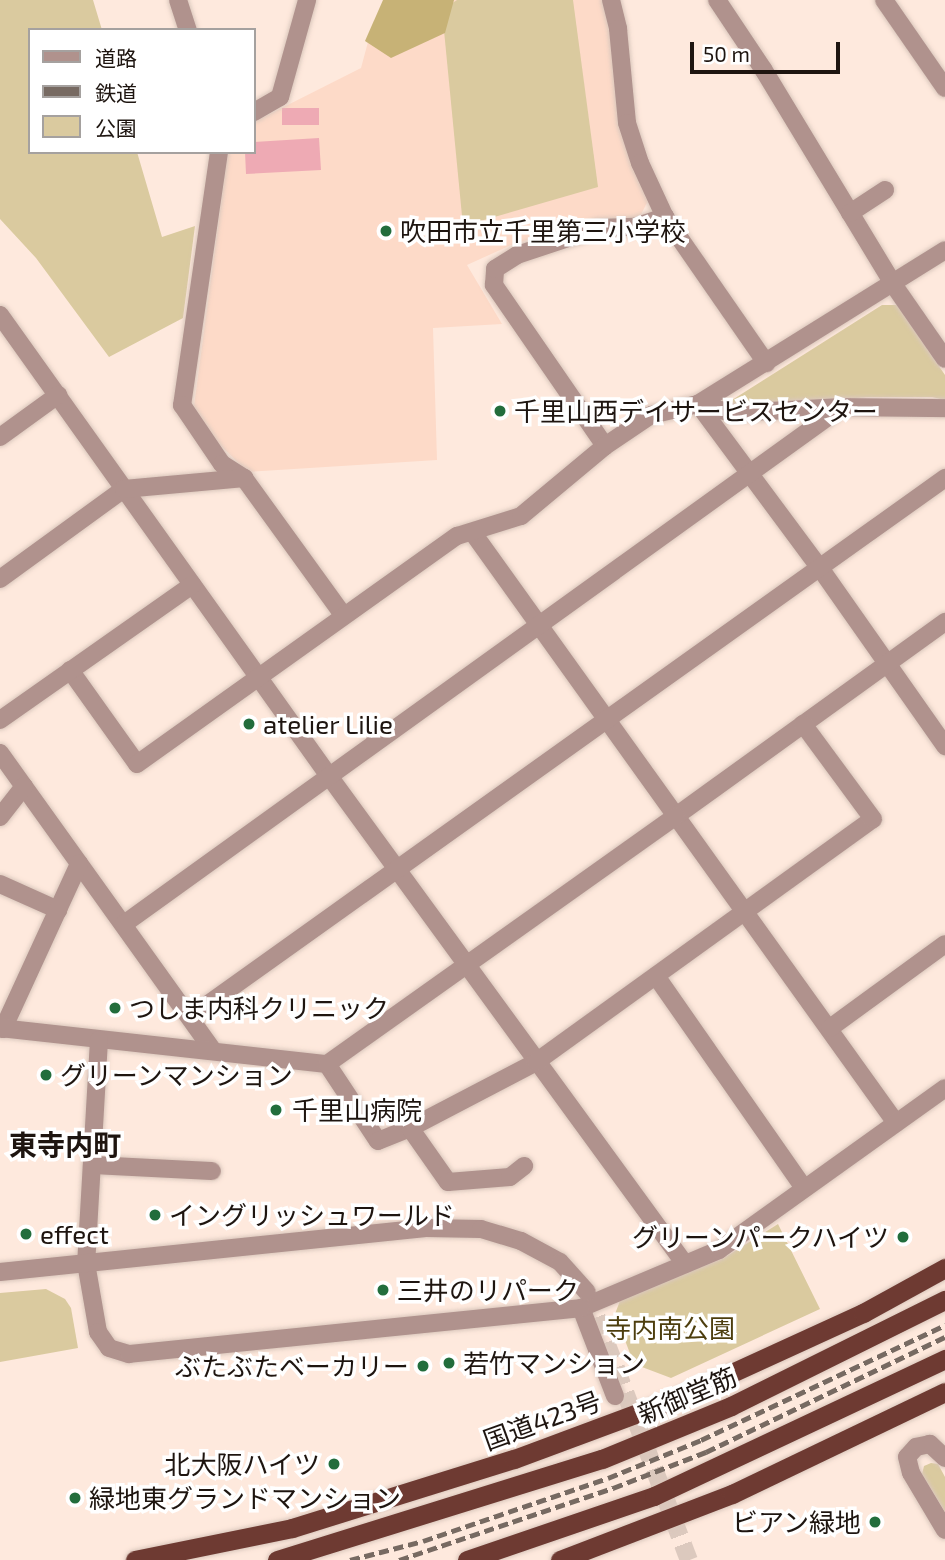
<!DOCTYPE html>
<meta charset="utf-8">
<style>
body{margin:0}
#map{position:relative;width:945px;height:1560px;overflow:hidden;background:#fee9dd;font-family:"Exo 2","Noto Sans JP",sans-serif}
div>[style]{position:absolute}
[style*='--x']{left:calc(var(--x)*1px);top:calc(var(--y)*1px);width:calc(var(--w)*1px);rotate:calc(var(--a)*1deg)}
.built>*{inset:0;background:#fddac8}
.green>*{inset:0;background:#daca9f}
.forest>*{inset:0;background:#c7b276}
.water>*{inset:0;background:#eeaab4;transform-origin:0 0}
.tertiary-tunnel>*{height:18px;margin-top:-9px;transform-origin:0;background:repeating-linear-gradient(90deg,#dcc9be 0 18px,transparent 0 27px)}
.roads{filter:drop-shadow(0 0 2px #dac7bc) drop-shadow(0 0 2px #dac7bc)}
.minor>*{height:18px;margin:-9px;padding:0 9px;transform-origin:9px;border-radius:9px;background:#b0928d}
.tertiary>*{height:18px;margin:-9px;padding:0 9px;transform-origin:9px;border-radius:9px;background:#b0928d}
.trunk>*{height:19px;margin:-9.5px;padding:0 9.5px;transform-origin:9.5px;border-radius:9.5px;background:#6e3a32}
.rail>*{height:5px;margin-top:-2.5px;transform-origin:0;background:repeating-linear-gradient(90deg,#776a62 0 10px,transparent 0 15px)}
.dots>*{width:19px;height:19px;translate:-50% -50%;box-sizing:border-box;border:4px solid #fff;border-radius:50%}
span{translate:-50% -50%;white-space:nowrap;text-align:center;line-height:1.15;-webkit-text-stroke:7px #fff;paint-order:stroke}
.poi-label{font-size:26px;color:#1e1510}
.left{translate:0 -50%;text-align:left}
.right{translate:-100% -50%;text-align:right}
.park-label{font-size:26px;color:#4d3e0e}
.street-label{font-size:26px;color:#1e1510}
.neighbourhood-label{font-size:28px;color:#1e1510;font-weight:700}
.legend{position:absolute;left:28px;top:28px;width:228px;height:126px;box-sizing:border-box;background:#fff;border:2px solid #a5a19f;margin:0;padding:9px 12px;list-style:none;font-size:21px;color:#1e1510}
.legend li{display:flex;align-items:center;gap:14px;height:35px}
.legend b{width:35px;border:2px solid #a5a19f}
.scale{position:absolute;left:690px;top:42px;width:150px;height:32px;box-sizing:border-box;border:4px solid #1e1510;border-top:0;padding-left:9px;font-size:21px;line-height:24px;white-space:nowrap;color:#1e1510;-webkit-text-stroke:5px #fff;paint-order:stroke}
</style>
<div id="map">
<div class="built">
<i style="clip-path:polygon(396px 0,602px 0,648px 201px,639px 218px,598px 218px,511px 245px,467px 265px,502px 324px,433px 328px,437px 460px,248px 472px,217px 442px,194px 406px,228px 152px,254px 152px,254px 122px,361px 68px,368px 42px)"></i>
</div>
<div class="green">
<i style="clip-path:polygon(0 0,93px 0,102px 30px,30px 30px,30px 152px,137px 152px,162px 237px,195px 226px,183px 318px,109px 357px,36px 258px,0 219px)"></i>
<i style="clip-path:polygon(457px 0,573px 0,598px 187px,463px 226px,442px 10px)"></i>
<i style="clip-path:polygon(882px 305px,897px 305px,945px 375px,945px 400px,932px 397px,868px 397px,759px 406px,734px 405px,732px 400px)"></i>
<i style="clip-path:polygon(778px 1224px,820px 1309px,671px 1378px,634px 1364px,615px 1314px,621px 1298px,722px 1259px)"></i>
<i style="clip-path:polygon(46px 1289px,65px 1299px,71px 1308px,78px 1348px,0 1362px,0 1293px)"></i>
<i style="clip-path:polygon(931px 1463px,938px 1464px,945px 1477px,945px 1512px,922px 1474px,924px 1466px)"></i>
</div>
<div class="forest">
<i style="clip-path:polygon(383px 0,454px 0,445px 33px,391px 58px,365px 41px)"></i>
</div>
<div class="water">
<i style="left:319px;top:108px;width:17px;height:37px;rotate:90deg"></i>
<i style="clip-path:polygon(319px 138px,321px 170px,246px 174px,245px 152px,254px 152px,254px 142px)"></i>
</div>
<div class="tertiary-tunnel">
<i style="--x:587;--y:1292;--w:287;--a:69.2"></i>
</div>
<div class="roads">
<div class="minor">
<i style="--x:178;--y:0;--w:32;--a:72"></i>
<i style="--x:611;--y:0;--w:30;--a:76"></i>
<i style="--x:618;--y:29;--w:94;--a:84.5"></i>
<i style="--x:627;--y:123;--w:42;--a:72"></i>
<i style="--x:640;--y:163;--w:60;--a:65.2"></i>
<i style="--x:665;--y:217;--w:178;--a:55.3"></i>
<i style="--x:717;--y:0;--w:83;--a:56.3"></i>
<i style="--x:763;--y:69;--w:251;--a:58.8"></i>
<i style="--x:893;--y:284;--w:91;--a:55.3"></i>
<i style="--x:884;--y:0;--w:107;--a:55.3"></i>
<i style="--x:254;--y:112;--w:30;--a:-30"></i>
<i style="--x:280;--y:97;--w:101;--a:-74.4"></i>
<i style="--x:219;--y:152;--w:256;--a:98.3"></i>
<i style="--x:182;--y:405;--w:71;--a:55.9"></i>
<i style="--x:222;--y:464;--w:26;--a:32"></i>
<i style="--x:244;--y:478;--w:170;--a:54.1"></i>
<i style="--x:850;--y:213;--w:42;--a:-33.3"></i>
<i style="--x:0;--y:315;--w:566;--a:54.49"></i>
<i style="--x:329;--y:776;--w:604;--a:53.89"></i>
<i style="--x:698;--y:404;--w:204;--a:53.4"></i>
<i style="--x:820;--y:568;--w:218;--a:54.9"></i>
<i style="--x:698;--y:404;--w:35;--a:15"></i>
<i style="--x:732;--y:413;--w:110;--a:-3.1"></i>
<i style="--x:842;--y:407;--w:103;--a:0.6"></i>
<i style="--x:0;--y:437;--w:72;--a:-35.9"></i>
<i style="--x:605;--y:446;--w:196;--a:-124.6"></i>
<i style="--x:494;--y:285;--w:16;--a:-86"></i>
<i style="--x:495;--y:269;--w:26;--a:-32"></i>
<i style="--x:517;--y:255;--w:85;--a:-18.4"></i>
<i style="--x:598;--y:228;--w:36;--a:-2"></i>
<i style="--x:634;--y:227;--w:33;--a:-18"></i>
<i style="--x:473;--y:533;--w:726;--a:54.36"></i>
<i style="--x:0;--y:579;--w:153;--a:-36"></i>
<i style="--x:124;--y:489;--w:121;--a:-5.2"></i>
<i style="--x:70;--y:670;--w:115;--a:54.5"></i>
<i style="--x:137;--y:764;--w:393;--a:-35.5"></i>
<i style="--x:457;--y:536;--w:67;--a:-17.4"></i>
<i style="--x:521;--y:516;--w:109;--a:-39.8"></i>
<i style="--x:605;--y:446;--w:55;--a:-34"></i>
<i style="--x:651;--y:415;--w:48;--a:-13.2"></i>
<i style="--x:698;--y:404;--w:291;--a:-31.9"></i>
<i style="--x:0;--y:720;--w:235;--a:-35.1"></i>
<i style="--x:0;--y:753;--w:365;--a:54.4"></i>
<i style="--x:676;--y:816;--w:332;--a:-35.8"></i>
<i style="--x:0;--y:817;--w:39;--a:-52"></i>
<i style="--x:0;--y:884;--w:64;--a:24.1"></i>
<i style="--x:124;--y:924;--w:885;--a:-35.76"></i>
<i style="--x:656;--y:976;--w:259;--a:55.1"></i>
<i style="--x:190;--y:1017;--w:928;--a:-35.52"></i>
<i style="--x:830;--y:1028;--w:142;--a:-36.1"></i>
<i style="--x:3;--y:1029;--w:182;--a:-65.3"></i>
<i style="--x:327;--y:1064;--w:92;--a:56.5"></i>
<i style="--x:378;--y:1141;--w:35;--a:-22"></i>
<i style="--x:410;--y:1128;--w:142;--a:-27.6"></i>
<i style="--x:536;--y:1062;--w:415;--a:-35.8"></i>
<i style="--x:873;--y:819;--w:118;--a:-126.4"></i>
<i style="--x:410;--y:1128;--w:66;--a:54.9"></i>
<i style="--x:448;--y:1182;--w:62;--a:-4.6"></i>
<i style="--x:510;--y:1177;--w:18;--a:-38"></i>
<i style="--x:92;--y:1165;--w:120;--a:2.9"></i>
<i style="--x:615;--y:1396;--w:94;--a:-111.1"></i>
<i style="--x:581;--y:1308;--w:150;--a:-22.8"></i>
<i style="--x:719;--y:1250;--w:278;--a:-35.6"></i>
<i style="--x:945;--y:1458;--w:21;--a:-137"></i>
<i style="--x:930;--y:1444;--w:14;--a:168"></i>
<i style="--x:916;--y:1447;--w:13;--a:132"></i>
<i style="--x:907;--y:1457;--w:16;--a:76"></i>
<i style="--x:911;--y:1473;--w:66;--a:59.2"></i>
</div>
<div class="tertiary">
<i style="--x:0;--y:1028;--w:329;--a:6.3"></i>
<i style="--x:327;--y:1064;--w:428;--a:-35.4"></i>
<i style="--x:99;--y:1040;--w:223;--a:93.3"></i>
<i style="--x:86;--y:1263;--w:70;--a:80.1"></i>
<i style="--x:98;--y:1332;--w:19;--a:55"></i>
<i style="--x:109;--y:1348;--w:21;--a:17"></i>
<i style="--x:129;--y:1354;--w:454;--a:-5.8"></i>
<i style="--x:0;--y:1272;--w:428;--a:-5.9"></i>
<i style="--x:426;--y:1228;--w:55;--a:1"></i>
<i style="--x:481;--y:1229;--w:42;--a:16.7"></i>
<i style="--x:521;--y:1241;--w:44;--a:28.3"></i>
<i style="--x:560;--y:1262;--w:40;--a:48"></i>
</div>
<div class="trunk">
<i style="--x:135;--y:1560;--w:160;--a:-11.5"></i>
<i style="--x:292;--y:1528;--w:232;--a:-17.3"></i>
<i style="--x:514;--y:1459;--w:172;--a:-20.4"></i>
<i style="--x:675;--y:1399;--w:207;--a:-24.6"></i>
<i style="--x:863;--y:1313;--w:94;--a:-28.8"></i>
<i style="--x:277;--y:1560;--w:340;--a:-17.3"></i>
<i style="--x:602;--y:1459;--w:139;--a:-22.3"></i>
<i style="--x:731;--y:1406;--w:239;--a:-26.4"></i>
<i style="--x:467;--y:1560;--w:198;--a:-18.9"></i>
<i style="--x:654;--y:1496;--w:322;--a:-25.2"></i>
<i style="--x:560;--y:1560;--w:184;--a:-21"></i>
<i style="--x:732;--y:1494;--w:236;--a:-25.6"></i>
</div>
</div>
<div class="rail">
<i style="--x:350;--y:1560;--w:75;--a:-14.6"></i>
<i style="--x:423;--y:1541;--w:195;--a:-18.8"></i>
<i style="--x:608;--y:1478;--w:100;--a:-22.2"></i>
<i style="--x:701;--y:1440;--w:270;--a:-25.2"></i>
<i style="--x:399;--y:1560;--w:226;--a:-18.6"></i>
<i style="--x:613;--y:1488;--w:100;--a:-21.2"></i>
<i style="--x:706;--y:1452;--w:265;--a:-25.7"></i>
</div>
<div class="dots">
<i style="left:386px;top:231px;background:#226d3c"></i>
<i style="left:500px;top:411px;background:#226d3c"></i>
<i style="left:249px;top:724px;background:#226d3c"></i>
<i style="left:115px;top:1008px;background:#226d3c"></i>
<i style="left:46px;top:1075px;background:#226d3c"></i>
<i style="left:276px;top:1110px;background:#226d3c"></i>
<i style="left:155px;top:1215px;background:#226d3c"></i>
<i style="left:26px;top:1234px;background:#226d3c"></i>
<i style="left:903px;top:1237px;background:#226d3c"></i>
<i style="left:383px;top:1290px;background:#226d3c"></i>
<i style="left:449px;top:1363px;background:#226d3c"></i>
<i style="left:423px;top:1366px;background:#226d3c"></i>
<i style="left:334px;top:1464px;background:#226d3c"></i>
<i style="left:75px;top:1498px;background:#226d3c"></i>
<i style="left:875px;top:1522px;background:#226d3c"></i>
</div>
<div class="poi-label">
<span class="left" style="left:400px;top:231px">吹田市立千里第三小学校</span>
<span class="left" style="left:514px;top:411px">千里山西デイサービスセンター</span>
<span class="left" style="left:263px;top:724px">atelier Lilie</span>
<span class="left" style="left:129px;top:1008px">つしま内科クリニック</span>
<span class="left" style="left:60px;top:1075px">グリーンマンション</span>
<span class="left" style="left:292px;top:1110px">千里山病院</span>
<span class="left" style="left:169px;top:1215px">イングリッシュワールド</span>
<span class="left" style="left:40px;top:1234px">effect</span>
<span class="right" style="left:889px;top:1237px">グリーンパークハイツ</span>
<span class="left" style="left:397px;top:1290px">三井のリパーク</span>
<span class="left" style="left:463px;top:1363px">若竹マンション</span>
<span class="right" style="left:409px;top:1366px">ぶたぶたベーカリー</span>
<span class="right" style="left:320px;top:1464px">北大阪ハイツ</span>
<span class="left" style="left:89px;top:1498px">緑地東グランドマンション</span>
<span class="right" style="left:861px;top:1522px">ビアン緑地</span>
</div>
<div class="park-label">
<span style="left:670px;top:1328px">寺内南公園</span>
</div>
<div class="street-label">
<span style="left:687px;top:1395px;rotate:-23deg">新御堂筋</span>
<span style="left:542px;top:1420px;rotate:-20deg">国道423号</span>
</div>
<div class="neighbourhood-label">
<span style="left:65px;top:1144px">東寺内町</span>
</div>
<ul class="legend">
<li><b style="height:9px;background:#b0928d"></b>道路</li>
<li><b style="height:9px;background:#776a62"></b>鉄道</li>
<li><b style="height:19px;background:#daca9f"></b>公園</li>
</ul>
<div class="scale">50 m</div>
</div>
